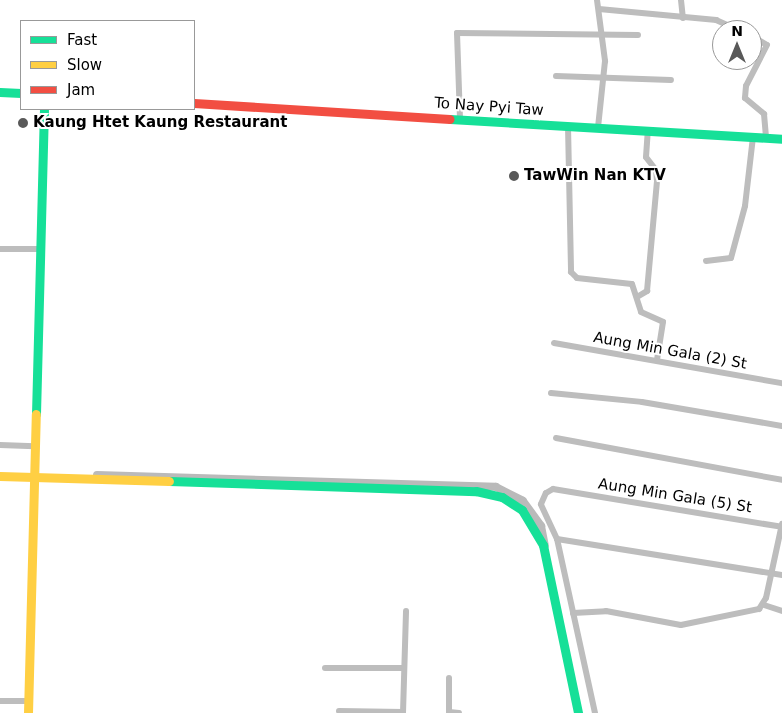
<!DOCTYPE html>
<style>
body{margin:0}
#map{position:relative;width:782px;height:713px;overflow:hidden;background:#fff;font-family:"DejaVu Sans",sans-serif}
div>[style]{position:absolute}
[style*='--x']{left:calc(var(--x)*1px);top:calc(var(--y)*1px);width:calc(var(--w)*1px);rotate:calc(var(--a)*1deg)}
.canal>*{height:8px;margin:-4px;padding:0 4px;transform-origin:4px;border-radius:4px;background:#bababa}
.street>*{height:6px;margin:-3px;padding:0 3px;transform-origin:3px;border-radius:3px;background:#bdbdbd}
.fast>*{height:9px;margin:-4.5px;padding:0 4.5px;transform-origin:4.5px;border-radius:4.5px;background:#16e098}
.slow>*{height:9px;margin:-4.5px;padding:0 4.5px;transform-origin:4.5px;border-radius:4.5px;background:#ffcf43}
.jam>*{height:9px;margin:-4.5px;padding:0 4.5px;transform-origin:4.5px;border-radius:4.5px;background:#f24e42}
.dots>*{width:14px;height:14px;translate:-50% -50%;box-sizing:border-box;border:2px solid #fff;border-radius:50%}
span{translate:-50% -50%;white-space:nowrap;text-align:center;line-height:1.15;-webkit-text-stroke:4px #fff;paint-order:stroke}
.street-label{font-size:15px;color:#000}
.poi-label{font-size:15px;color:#000;font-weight:700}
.left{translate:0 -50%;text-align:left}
.legend{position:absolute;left:20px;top:20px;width:175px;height:90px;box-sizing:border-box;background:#fff;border:1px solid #999;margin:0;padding:6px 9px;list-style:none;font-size:15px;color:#000}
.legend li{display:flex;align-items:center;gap:10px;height:25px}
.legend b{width:25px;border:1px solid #999}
.north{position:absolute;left:712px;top:20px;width:50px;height:50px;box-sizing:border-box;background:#fff;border:1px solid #999;border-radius:50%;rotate:0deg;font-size:14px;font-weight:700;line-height:20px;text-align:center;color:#000}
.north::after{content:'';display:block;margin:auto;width:18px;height:22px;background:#595959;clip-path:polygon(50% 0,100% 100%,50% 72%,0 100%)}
</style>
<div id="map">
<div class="canal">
<i style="--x:97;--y:475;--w:399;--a:1.7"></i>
<i style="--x:496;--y:487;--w:30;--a:27"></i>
<i style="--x:523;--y:501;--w:31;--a:54"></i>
<i style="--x:541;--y:526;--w:20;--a:79"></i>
</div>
<div class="street">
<i style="--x:597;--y:0;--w:62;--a:82.5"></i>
<i style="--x:605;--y:61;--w:67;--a:96"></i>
<i style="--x:681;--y:0;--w:18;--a:84"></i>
<i style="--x:599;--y:9;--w:118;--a:5.4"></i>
<i style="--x:716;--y:20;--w:24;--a:24"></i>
<i style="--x:752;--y:36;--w:17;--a:31"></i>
<i style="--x:767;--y:45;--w:46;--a:117.1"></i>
<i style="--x:746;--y:86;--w:12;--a:95"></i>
<i style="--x:745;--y:98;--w:25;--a:40"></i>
<i style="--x:764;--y:114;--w:23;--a:85"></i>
<i style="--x:556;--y:76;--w:115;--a:2"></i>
<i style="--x:460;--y:119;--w:86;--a:-92"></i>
<i style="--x:457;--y:33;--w:181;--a:0.6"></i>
<i style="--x:568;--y:126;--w:146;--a:88.8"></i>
<i style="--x:571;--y:272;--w:8;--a:45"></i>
<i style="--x:577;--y:278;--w:55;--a:6.2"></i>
<i style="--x:632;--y:284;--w:29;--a:72"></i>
<i style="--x:641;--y:312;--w:24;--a:24"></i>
<i style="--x:663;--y:322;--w:39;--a:99"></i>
<i style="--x:0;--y:249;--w:38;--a:0"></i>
<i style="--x:706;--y:261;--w:25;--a:-7"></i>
<i style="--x:731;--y:258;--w:54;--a:-74.9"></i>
<i style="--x:745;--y:206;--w:69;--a:-83.4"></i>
<i style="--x:637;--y:297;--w:12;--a:-31"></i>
<i style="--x:647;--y:291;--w:110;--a:-84.8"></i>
<i style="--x:657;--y:181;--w:11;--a:-95"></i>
<i style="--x:656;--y:170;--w:16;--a:-128"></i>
<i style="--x:646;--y:157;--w:26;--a:-86"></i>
<i style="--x:554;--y:343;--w:231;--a:10"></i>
<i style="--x:551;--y:393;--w:91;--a:5.6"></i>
<i style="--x:642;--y:402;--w:142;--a:9.7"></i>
<i style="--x:556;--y:438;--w:230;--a:10.5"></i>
<i style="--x:0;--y:445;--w:35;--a:2"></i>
<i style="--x:557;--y:539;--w:228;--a:9.1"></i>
<i style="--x:764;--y:605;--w:19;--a:18"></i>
<i style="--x:573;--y:613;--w:33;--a:-3"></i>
<i style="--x:606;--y:611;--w:76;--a:10.6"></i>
<i style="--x:681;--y:625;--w:80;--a:-11.6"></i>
<i style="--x:759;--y:609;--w:13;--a:-58"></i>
<i style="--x:766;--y:598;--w:76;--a:-77.8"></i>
<i style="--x:325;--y:668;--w:79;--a:0"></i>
<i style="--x:449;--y:678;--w:35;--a:90"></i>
<i style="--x:0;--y:701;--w:29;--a:0"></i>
<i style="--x:339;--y:711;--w:64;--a:0.9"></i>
<i style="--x:449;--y:712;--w:10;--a:6"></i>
<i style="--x:403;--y:713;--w:102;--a:-88.3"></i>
<i style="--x:595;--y:713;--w:178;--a:-102.3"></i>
<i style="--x:557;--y:539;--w:38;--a:-115"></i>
<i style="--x:541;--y:504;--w:12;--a:-66"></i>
<i style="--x:546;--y:493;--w:8;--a:-30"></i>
<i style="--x:553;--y:489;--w:232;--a:9.4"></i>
</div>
<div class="fast">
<i style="--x:0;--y:92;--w:21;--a:3"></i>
<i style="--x:450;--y:119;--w:333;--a:3.4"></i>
<i style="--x:36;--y:414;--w:305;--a:-88.5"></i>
<i style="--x:169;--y:481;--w:307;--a:1.9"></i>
<i style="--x:476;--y:491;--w:27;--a:13"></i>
<i style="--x:502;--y:497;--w:24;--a:33"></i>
<i style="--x:522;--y:510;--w:41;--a:59"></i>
<i style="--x:543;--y:545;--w:172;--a:78.2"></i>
</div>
<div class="slow">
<i style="--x:0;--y:476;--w:169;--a:1.7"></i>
<i style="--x:28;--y:713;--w:299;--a:-88.5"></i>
</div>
<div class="jam">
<i style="--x:194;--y:103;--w:256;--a:3.6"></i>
</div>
<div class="dots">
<i style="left:23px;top:123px;background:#595959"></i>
<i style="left:514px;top:176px;background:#595959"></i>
</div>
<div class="street-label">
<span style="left:489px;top:107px;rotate:4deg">To Nay Pyi Taw</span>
<span style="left:670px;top:351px;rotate:10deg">Aung Min Gala (2) St</span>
<span style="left:675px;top:496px;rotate:9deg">Aung Min Gala (5) St</span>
</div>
<div class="poi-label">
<span class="left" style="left:33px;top:123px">Kaung Htet Kaung Restaurant</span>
<span class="left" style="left:524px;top:176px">TawWin Nan KTV</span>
</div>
<ul class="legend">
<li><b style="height:6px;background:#16e098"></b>Fast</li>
<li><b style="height:6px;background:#ffcf43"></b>Slow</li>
<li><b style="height:6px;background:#f24e42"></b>Jam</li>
</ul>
<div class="north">N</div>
</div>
